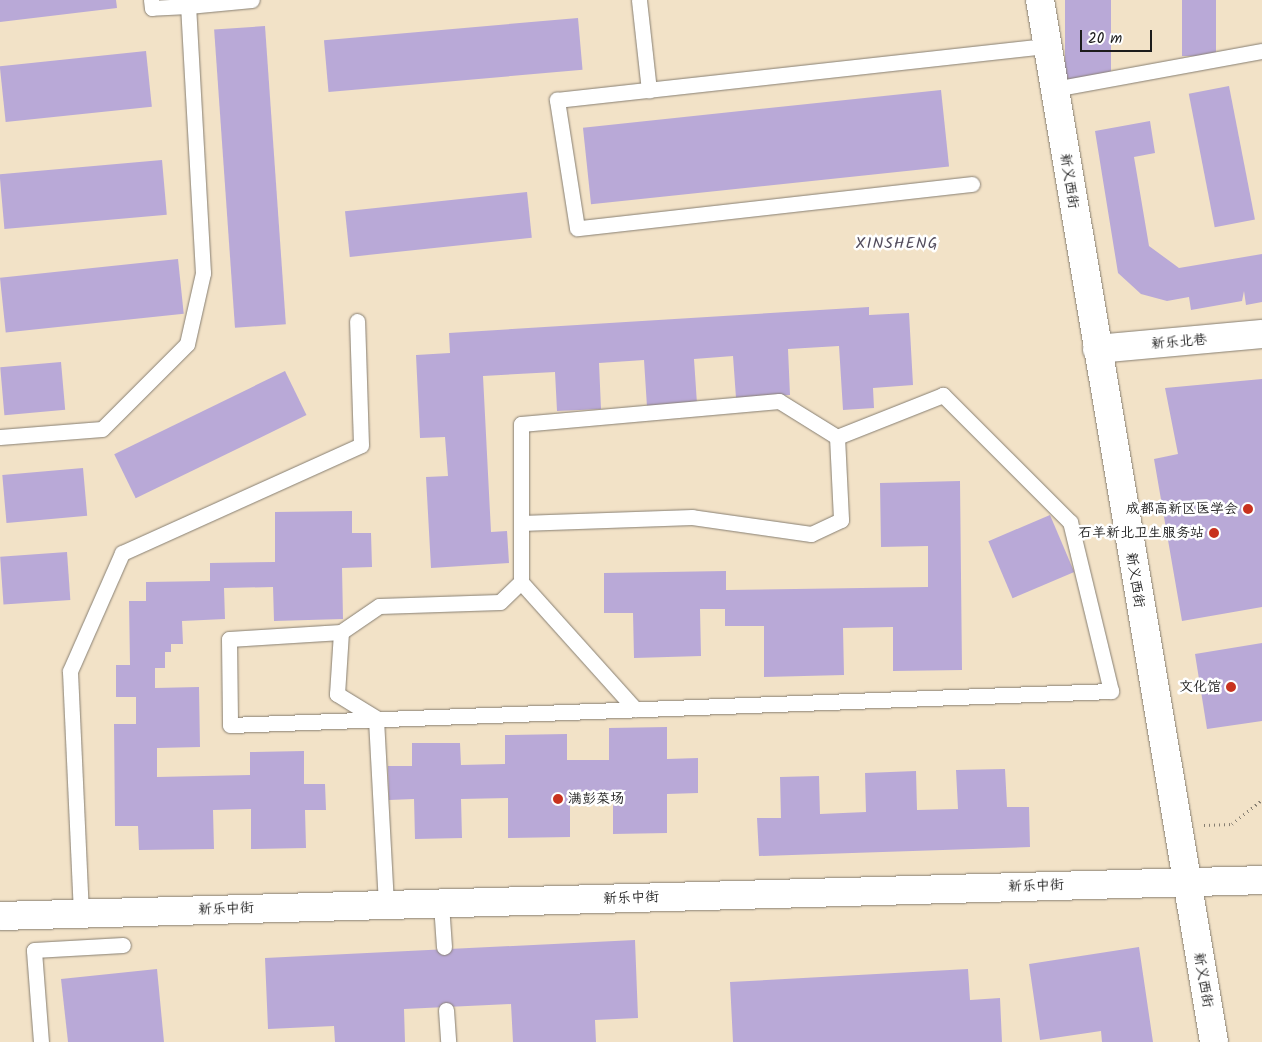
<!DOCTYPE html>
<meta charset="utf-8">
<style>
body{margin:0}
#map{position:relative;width:1262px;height:1042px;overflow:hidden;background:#f2e2c7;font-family:Kalam,"LXGW WenKai TC",sans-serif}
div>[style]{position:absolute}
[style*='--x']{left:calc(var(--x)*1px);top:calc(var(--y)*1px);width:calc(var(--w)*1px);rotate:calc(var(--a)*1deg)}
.building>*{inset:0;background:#b9a9d7;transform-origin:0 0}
.path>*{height:3px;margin-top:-1.5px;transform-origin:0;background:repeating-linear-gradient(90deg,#877f72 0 1px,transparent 0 5px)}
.roads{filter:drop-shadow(0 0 1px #877f72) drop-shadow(0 0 1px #877f72)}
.lane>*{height:15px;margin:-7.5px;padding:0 7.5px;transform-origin:7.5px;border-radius:7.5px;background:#fff}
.street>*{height:28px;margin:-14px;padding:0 14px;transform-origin:14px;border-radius:14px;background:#fff}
.dots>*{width:14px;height:14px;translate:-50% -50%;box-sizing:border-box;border:2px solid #fff;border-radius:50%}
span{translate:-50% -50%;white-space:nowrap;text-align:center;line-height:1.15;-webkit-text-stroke:5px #fff;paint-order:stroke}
.street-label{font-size:14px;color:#1c1c1c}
.poi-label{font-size:14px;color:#1c1c1c}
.right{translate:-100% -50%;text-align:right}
.left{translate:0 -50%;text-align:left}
.quarter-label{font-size:16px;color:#534d5d;letter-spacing:1px}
.scale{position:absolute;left:1080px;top:30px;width:72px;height:22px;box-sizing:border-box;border:2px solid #1c1c1c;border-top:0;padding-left:6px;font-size:15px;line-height:18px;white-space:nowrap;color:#1c1c1c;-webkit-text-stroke:4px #fff;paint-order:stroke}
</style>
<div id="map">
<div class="building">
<i style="clip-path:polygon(0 0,116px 0,117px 8px,0 22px)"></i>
<i style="left:1065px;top:0;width:46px;height:81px"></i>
<i style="left:1182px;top:0;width:34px;height:56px"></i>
<i style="left:578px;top:18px;width:52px;height:255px;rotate:85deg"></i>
<i style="left:265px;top:26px;width:299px;height:51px;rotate:86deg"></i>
<i style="left:146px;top:51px;width:56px;height:147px;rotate:84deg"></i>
<i style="left:1229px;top:86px;width:136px;height:41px;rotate:79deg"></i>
<i style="left:941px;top:90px;width:77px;height:360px;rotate:84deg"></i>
<i style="clip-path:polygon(1150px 121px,1155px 153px,1134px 157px,1149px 246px,1179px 268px,1262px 254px,1262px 302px,1246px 305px,1244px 291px,1242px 301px,1191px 310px,1189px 297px,1167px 301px,1141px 294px,1118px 273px,1095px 131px)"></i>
<i style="left:162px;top:160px;width:55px;height:163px;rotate:85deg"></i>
<i style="left:527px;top:192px;width:46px;height:183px;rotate:84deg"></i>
<i style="left:178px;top:259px;width:55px;height:179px;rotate:84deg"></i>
<i style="clip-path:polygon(869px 307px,869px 315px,909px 313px,913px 385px,873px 388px,874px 408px,843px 410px,839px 346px,788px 349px,790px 395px,736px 398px,733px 356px,694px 359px,697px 404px,647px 407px,644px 360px,599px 363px,601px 409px,557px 411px,555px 372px,483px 376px,491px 532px,507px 531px,509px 563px,431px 568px,426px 477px,448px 476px,445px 437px,420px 438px,416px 355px,450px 353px,449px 333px)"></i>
<i style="left:61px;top:362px;width:48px;height:61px;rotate:85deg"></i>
<i style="left:285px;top:371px;width:49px;height:190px;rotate:64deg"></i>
<i style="clip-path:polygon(1262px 379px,1262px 607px,1182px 621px,1154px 459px,1178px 454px,1165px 388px)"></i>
<i style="left:83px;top:468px;width:48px;height:81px;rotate:85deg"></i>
<i style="clip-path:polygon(960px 481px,962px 670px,893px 671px,893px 627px,843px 628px,844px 675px,764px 677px,764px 626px,725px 626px,725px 609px,700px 609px,701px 656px,634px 658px,633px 613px,604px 613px,604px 573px,726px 571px,726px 590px,928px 587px,928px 546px,881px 547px,880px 483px)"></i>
<i style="clip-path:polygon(352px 511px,352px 533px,371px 533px,372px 567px,342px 568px,343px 619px,274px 621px,273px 587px,224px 588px,225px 619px,182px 621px,183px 644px,171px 644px,171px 652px,165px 652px,165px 668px,155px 668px,155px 688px,199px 687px,200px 747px,157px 748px,157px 777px,250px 775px,250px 752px,304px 751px,304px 784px,325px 784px,326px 810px,305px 810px,306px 848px,251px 849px,251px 809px,213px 810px,214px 849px,139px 850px,138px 826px,115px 826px,114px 724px,136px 724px,136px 697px,116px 697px,116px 665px,130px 665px,129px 601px,146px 601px,146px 582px,210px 581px,210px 563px,275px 562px,275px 512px)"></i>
<i style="left:1050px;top:515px;width:62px;height:67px;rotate:67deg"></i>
<i style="left:67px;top:552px;width:48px;height:67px;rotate:86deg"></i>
<i style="clip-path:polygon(1262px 643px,1262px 721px,1207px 729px,1195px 654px)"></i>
<i style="clip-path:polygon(667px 727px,667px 759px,698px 758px,698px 793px,667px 794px,667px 833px,613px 834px,613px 798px,570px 799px,570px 837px,508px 838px,508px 798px,461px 799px,462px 838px,415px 839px,414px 799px,389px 800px,388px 766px,412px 766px,412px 743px,460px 743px,461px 765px,505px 764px,505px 735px,567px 734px,567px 760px,609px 760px,609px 728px)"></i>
<i style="clip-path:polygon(1005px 769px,1007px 807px,1029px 807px,1030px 847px,759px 856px,757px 818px,781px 818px,780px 777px,819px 776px,820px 814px,866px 812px,865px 773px,916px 771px,917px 810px,958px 809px,956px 770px)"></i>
<i style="clip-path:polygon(635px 940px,638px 1018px,595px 1020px,596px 1042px,513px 1042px,511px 1004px,404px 1009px,405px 1042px,335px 1042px,334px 1026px,268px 1029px,265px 958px)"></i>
<i style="clip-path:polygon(1139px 947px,1153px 1042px,1102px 1042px,1101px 1031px,1040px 1040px,1029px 964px)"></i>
<i style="clip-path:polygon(157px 969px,164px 1042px,68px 1042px,61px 979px)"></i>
<i style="clip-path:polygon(968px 969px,970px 1000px,1000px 998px,1002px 1042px,733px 1042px,730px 982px)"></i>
</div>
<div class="path">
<i style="--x:1204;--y:825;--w:28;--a:-2"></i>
<i style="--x:1232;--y:824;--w:38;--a:-39"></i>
</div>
<div class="roads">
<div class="lane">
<i style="--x:639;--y:0;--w:91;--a:83.7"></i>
<i style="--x:188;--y:6;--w:64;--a:-5.4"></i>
<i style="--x:1054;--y:89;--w:211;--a:-10.4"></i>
<i style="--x:972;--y:184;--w:397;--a:173.6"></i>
<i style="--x:577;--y:228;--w:130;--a:-98.9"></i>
<i style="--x:557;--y:100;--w:493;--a:-6.3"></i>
<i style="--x:0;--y:437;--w:102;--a:-4.5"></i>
<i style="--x:102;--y:429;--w:120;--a:-45"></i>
<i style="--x:187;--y:344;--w:73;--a:-77.3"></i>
<i style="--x:203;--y:273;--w:267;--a:-93.2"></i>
<i style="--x:188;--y:6;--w:36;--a:177"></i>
<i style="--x:152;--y:8;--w:8;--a:-97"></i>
<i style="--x:521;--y:582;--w:171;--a:48.1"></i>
<i style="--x:341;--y:632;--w:112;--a:176.4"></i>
<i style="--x:229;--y:639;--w:86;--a:89.3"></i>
<i style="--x:230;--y:725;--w:882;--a:-2.21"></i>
<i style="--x:1111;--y:691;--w:174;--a:-103.6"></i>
<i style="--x:1070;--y:522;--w:180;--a:-135"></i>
<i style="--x:943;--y:395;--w:114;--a:158.4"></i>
<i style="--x:386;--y:904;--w:186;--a:-93.1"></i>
<i style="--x:376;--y:718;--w:46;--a:-148.4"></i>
<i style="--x:337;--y:694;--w:62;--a:-86.3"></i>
<i style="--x:341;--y:632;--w:46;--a:-34.4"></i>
<i style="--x:379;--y:606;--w:121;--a:-1.9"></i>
<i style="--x:500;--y:602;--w:29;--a:-44"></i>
<i style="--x:521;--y:582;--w:158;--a:-90"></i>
<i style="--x:521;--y:424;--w:259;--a:-5.1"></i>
<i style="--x:779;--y:401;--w:68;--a:31.8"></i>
<i style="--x:837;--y:437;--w:83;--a:87.2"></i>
<i style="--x:841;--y:520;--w:33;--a:155"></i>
<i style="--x:811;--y:534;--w:120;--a:-171.9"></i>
<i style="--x:692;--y:517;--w:171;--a:178"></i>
<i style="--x:441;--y:904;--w:43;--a:86"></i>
<i style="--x:81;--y:914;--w:243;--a:-92.6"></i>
<i style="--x:70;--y:671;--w:129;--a:-66.2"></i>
<i style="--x:122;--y:553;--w:262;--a:-24.3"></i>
<i style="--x:361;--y:445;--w:124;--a:-91.8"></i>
<i style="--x:446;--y:1010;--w:32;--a:86"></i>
<i style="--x:41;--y:1042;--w:92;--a:-94.4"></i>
<i style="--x:34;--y:950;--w:89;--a:-3.2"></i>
</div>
<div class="street">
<i style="--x:1040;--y:0;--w:1056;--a:80.52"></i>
<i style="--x:1097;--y:349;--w:166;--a:-5.2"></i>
<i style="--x:0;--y:916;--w:1263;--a:-1.63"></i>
</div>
</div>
<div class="dots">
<i style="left:1248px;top:509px;background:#c8321e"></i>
<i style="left:1214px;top:533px;background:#c8321e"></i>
<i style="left:1231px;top:687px;background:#c8321e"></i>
<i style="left:558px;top:799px;background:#c8321e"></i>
</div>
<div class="street-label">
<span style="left:1069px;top:181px;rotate:81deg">新义西街</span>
<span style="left:1179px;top:342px;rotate:-5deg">新乐北巷</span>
<span style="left:1135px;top:580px;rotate:81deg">新义西街</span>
<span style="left:1036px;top:886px;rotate:-2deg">新乐中街</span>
<span style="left:631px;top:898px;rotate:-2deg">新乐中街</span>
<span style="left:226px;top:909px;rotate:-2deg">新乐中街</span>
<span style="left:1203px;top:980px;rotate:80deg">新义西街</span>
</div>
<div class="poi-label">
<span class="right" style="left:1238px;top:509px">成都高新区医学会</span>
<span class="right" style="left:1204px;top:533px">石羊新北卫生服务站</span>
<span class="right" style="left:1221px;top:687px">文化馆</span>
<span class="left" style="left:568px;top:799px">满彭菜场</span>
</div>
<div class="quarter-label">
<span style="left:897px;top:244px">XINSHENG</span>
</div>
<div class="scale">20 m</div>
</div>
